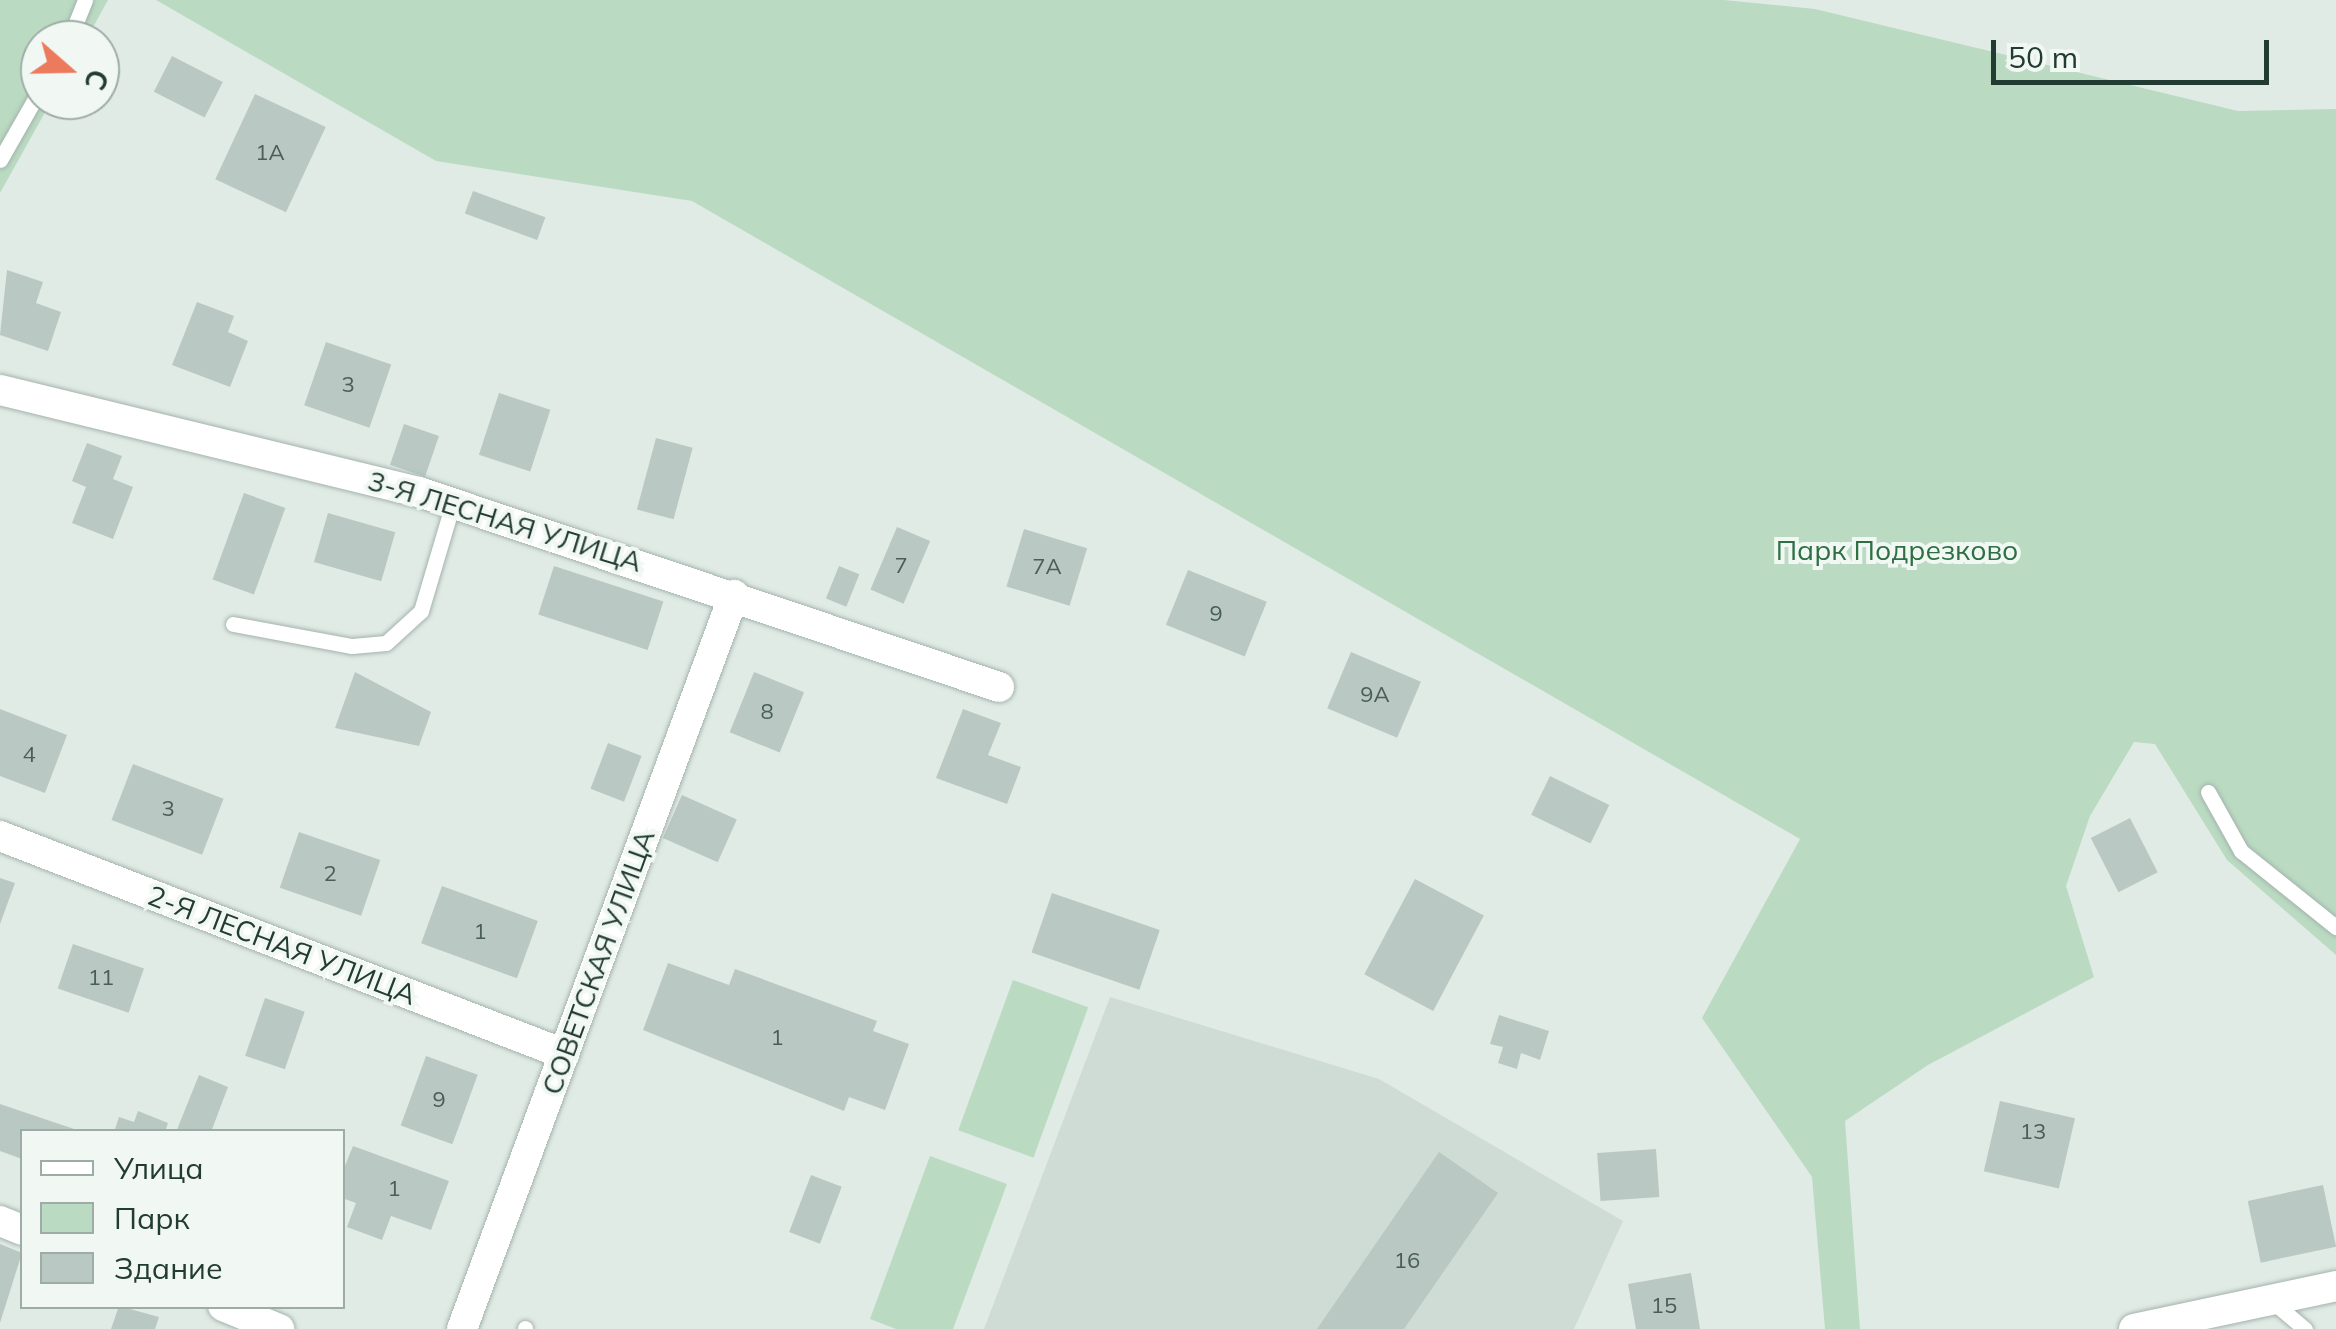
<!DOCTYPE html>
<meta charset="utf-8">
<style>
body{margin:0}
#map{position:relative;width:2336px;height:1329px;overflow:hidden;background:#e1ebe6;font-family:Mulish,sans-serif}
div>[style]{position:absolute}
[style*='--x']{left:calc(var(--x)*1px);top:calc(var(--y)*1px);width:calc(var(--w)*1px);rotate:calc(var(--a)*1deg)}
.built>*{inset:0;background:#cfdbd5}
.green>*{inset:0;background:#badbc2;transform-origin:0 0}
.building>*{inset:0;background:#b9c8c2;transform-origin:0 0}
.roads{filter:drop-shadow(0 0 2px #a4b3ad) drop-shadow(0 0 2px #a4b3ad)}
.lane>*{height:15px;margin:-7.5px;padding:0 7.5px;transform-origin:7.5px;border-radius:7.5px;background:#fff}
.street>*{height:30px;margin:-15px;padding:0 15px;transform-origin:15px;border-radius:15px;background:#fff}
span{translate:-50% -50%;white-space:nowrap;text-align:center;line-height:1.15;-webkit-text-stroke:8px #f1f8f4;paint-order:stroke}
.number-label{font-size:22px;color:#485e57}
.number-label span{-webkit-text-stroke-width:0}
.street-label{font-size:28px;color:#223b33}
.park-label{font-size:28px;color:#2e7044}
.legend{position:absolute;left:20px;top:1129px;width:325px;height:180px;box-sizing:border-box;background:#f1f8f4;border:2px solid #9eaca7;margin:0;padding:12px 18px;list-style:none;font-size:30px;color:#223b33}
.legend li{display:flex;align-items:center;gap:20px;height:50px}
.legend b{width:50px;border:2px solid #9eaca7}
.north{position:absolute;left:20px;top:20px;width:100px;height:100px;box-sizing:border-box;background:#f1f8f4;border:2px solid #9eaca7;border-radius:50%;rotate:110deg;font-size:28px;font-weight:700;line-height:40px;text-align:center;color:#223b33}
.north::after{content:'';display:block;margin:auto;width:35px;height:45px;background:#ec7a5d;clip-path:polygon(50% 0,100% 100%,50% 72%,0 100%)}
.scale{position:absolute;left:1991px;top:40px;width:278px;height:45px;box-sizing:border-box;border:5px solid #223b33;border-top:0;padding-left:12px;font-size:30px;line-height:35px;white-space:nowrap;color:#223b33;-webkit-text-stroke:8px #f1f8f4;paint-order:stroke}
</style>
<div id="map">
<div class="built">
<i style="clip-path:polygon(1110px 997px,1379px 1079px,1623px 1221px,1574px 1329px,984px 1329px)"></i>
</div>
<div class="green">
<i style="clip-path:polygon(0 0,108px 0,86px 40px,40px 40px,40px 100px,52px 100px,0 193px)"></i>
<i style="clip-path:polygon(156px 0,1724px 0,1815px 9px,2238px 111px,2336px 109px,2336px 955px,2227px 860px,2155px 744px,2134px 742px,2090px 816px,2066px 886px,2094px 977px,1928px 1065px,1845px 1121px,1860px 1329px,1825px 1329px,1812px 1177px,1702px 1018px,1800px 839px,692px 201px,436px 161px)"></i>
<i style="left:1013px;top:980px;width:80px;height:160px;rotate:20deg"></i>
<i style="clip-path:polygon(930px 1156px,1007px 1184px,953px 1329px,896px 1329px,870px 1319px)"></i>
</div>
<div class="building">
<i style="left:172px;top:56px;width:57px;height:40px;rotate:27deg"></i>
<i style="left:255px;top:94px;width:78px;height:94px;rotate:25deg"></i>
<i style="left:473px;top:191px;width:77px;height:24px;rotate:20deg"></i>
<i style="clip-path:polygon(7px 270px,43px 282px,36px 303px,61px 312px,48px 351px,0 335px)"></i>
<i style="clip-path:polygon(197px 302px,234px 316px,228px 332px,248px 341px,230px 387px,172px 365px)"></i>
<i style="left:326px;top:342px;width:69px;height:67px;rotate:19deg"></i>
<i style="left:499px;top:393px;width:54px;height:65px;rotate:18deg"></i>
<i style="left:404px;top:424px;width:37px;height:43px;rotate:19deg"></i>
<i style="left:656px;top:438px;width:38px;height:74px;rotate:15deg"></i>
<i style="clip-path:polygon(87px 443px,122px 456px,113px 479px,133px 487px,113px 539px,72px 523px,86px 487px,72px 481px)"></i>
<i style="left:244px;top:493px;width:44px;height:92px;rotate:20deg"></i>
<i style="left:328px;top:513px;width:70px;height:51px;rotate:16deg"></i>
<i style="left:897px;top:527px;width:36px;height:68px;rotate:23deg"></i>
<i style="left:1024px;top:529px;width:66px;height:60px;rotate:17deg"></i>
<i style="left:554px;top:566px;width:115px;height:51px;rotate:18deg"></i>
<i style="left:839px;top:566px;width:22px;height:35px;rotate:22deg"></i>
<i style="left:1188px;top:570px;width:85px;height:59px;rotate:22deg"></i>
<i style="left:1351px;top:652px;width:76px;height:61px;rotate:23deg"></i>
<i style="clip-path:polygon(355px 672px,431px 712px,419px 746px,335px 728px)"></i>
<i style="left:754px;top:672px;width:54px;height:65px;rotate:22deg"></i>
<i style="clip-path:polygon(0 709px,67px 735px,45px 793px,0 776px)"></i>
<i style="clip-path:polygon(963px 709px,1001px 723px,988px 755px,1021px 767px,1007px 804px,936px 778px)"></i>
<i style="left:608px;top:743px;width:36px;height:49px;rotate:21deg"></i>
<i style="left:133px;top:764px;width:97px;height:60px;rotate:21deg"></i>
<i style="left:1550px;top:776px;width:66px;height:43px;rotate:26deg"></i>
<i style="left:682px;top:795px;width:60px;height:47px;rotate:24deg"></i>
<i style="left:2130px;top:818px;width:61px;height:44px;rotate:63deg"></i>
<i style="left:299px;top:832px;width:86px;height:59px;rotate:19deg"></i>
<i style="clip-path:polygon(0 878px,15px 883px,0 924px)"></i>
<i style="left:1415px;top:879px;width:78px;height:108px;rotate:28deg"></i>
<i style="left:442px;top:886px;width:102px;height:61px;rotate:20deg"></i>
<i style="left:1052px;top:893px;width:114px;height:63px;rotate:19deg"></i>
<i style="left:73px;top:944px;width:75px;height:47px;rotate:19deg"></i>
<i style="clip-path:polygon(668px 963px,729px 985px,735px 969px,877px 1021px,873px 1031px,909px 1044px,885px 1110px,849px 1097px,844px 1111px,643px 1030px)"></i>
<i style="left:265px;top:998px;width:42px;height:61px;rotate:19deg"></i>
<i style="clip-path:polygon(1499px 1015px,1549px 1031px,1540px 1060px,1521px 1053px,1517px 1069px,1498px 1063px,1503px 1047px,1490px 1044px)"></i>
<i style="left:426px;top:1056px;width:55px;height:74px;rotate:20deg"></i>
<i style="clip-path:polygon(199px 1075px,228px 1087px,211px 1132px,176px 1132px)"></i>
<i style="left:2000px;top:1101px;width:77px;height:72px;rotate:13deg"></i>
<i style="clip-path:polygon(0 1104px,80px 1131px,80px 1132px,22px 1132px,22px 1159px,0 1151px)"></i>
<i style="clip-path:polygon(138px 1111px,168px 1123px,165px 1132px,114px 1132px,119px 1117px,134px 1122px)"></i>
<i style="clip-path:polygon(353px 1146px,449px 1181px,431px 1230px,391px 1216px,382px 1240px,347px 1227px,356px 1203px,342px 1198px,342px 1173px)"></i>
<i style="left:1656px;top:1149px;width:48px;height:59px;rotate:86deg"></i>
<i style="clip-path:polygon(1439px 1152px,1498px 1193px,1404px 1329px,1317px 1329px)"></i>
<i style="left:811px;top:1175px;width:33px;height:61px;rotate:21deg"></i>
<i style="left:2323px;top:1185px;width:63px;height:77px;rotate:78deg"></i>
<i style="clip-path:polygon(0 1244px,22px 1253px,0 1323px)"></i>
<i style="clip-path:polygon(1691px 1273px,1700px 1329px,1636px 1329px,1628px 1284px)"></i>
<i style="clip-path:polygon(119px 1306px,159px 1317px,155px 1329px,111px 1329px)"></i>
</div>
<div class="roads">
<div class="lane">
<i style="--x:69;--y:40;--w:43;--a:-68.2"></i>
<i style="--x:0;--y:160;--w:81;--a:-60.3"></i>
<i style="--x:233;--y:624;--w:121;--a:10.5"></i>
<i style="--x:352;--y:646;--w:34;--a:-5"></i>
<i style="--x:386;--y:643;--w:47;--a:-42.4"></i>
<i style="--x:421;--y:611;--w:113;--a:-73.5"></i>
<i style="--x:2208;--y:792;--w:68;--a:60.8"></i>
<i style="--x:2241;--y:851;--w:122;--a:38.7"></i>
<i style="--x:2273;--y:1302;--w:42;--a:40.2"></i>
<i style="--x:525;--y:1329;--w:1;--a:-90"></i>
</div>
<div class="street">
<i style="--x:0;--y:390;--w:431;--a:13.7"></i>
<i style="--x:419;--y:492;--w:612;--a:18.58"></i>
<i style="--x:0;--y:836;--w:605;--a:21.13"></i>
<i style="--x:0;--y:1221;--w:24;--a:22"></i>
<i style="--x:223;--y:1306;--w:61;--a:22.3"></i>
<i style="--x:462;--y:1329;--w:783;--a:-69.67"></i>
<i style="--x:2134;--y:1329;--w:207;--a:-12"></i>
</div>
</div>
<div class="number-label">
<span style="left:270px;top:153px">1А</span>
<span style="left:348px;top:385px">3</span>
<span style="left:901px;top:566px">7</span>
<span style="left:1047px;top:567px">7А</span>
<span style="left:1216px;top:614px">9</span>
<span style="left:1375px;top:695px">9А</span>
<span style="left:767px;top:712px">8</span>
<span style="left:29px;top:755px">4</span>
<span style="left:168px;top:809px">3</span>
<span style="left:330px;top:874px">2</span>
<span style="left:480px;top:932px">1</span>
<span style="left:101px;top:978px">11</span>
<span style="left:777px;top:1038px">1</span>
<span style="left:439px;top:1100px">9</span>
<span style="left:2033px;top:1132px">13</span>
<span style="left:394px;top:1189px">1</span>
<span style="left:1407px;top:1261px">16</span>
<span style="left:1664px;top:1306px">15</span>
</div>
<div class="street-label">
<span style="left:505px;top:521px;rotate:17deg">3-Я ЛЕСНАЯ УЛИЦА</span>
<span style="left:282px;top:945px;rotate:21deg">2-Я ЛЕСНАЯ УЛИЦА</span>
<span style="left:598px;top:962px;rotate:-70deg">СОВЕТСКАЯ УЛИЦА</span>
</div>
<div class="park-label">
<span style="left:1897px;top:550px">Парк Подрезково</span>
</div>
<ul class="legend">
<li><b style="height:12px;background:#fff"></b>Улица</li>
<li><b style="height:28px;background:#badbc2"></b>Парк</li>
<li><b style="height:28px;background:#b9c8c2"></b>Здание</li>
</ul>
<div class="north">С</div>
<div class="scale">50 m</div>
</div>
